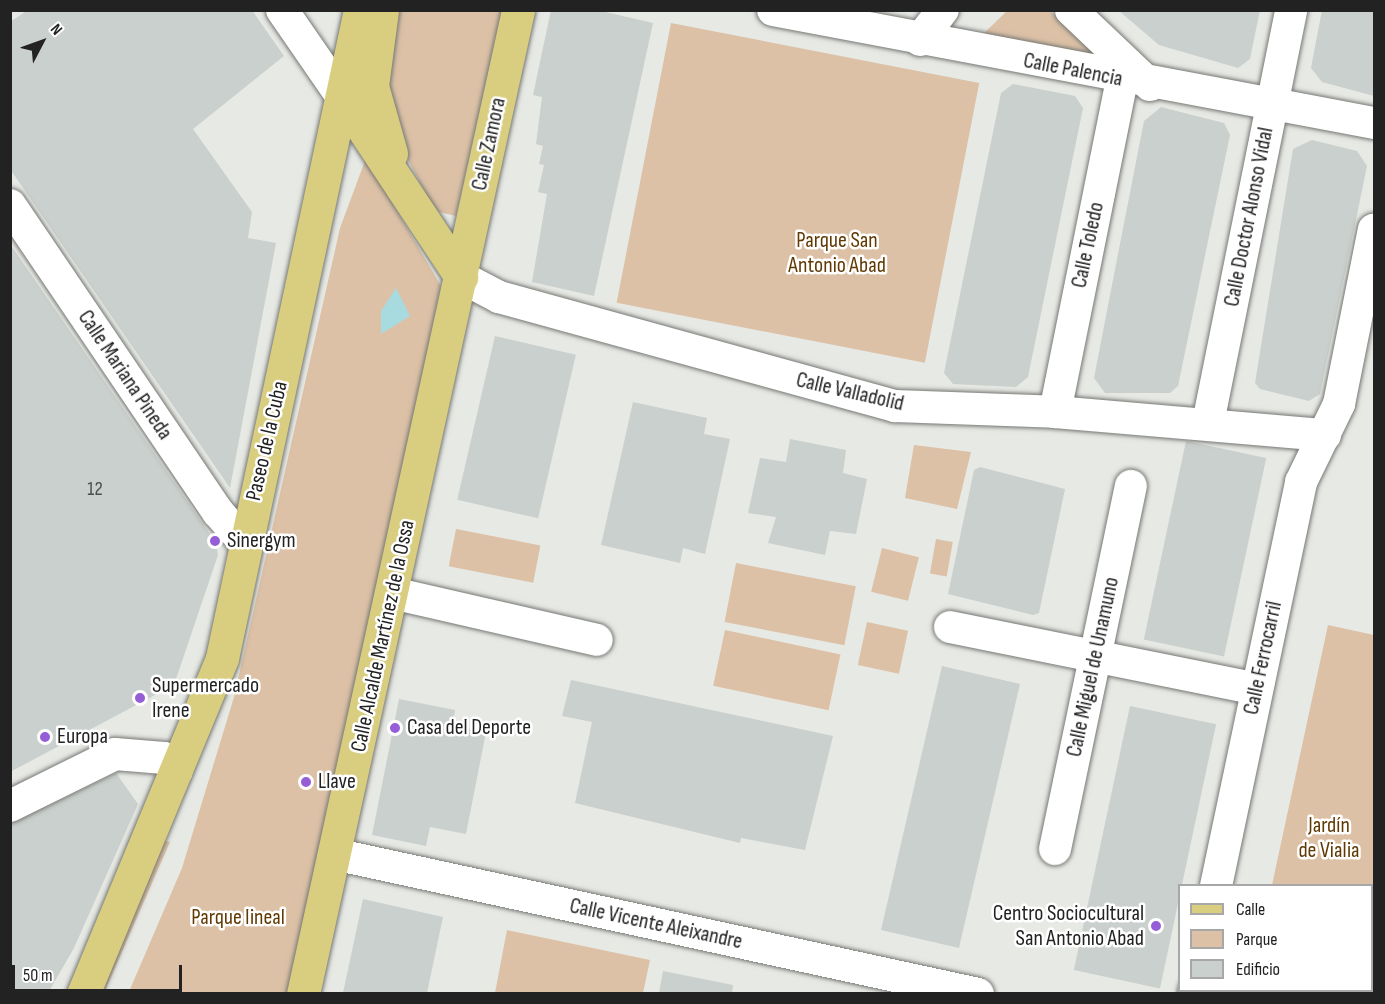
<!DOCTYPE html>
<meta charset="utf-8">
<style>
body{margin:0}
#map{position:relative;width:1385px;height:1004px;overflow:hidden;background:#e7e9e5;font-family:"Sofia Sans Condensed",sans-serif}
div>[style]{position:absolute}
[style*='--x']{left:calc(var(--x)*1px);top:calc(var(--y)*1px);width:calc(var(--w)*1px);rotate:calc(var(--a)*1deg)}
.green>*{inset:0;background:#dcc1a6;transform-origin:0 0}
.water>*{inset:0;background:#a7dbdf}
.building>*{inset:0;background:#cad0cd;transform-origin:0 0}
.roads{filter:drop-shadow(0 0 2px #767874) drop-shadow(0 0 2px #767874)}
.minor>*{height:32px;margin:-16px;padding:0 16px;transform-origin:16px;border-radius:16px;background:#fff}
.major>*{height:33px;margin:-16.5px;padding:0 16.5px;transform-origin:16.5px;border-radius:16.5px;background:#d9ce80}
.dots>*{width:16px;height:16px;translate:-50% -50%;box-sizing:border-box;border:3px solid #fff;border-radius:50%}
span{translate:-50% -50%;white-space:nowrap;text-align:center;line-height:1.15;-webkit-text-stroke:5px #fff;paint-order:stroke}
.number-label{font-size:20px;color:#4b4e4c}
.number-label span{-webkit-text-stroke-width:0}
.street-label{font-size:22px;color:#212221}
.park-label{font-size:22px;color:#613902}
.poi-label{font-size:22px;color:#212221}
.left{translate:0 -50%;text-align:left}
.right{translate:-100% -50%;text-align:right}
.frame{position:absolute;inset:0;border:12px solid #212221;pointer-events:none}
.legend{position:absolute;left:1178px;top:884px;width:195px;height:108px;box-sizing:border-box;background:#fff;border:2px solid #a6a7a6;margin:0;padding:8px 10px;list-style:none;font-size:18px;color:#212221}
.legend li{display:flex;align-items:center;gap:12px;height:30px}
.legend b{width:30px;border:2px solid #a6a7a6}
.north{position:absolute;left:12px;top:12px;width:60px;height:60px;-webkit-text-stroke:4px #fff;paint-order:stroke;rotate:49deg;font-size:16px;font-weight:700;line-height:24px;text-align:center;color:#212221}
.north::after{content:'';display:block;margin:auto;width:21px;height:27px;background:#212221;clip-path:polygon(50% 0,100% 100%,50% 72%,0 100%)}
.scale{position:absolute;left:12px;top:965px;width:170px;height:27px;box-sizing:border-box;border:3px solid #212221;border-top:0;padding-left:8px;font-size:18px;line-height:21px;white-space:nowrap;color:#212221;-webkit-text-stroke:4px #fff;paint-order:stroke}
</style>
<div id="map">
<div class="green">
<i style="clip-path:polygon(398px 11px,502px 11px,456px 216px,439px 212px,428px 198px,391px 127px,381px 76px)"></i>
<i style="clip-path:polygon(1007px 11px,1050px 11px,1101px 58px,979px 38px)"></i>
<i style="left:671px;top:23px;width:314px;height:285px;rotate:11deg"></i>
<i style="clip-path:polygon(366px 158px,441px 286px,294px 993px,128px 994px,182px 868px,234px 697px,340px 228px)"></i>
<i style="clip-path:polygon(914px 445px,971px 452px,957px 509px,905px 498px)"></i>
<i style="left:456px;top:529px;width:86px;height:38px;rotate:11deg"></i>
<i style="left:936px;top:539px;width:17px;height:35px;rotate:10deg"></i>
<i style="left:882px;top:548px;width:38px;height:45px;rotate:14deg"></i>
<i style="left:736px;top:563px;width:122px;height:60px;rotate:11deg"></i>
<i style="left:867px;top:622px;width:42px;height:44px;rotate:12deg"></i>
<i style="clip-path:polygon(1328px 625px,1374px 635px,1374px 993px,1248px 993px,1372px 990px,1372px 886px,1272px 885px)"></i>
<i style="left:725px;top:630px;width:118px;height:57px;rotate:12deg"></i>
<i style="clip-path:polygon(164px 841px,170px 842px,104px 993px,95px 994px)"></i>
<i style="clip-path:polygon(507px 930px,650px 960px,643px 993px,495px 993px)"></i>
</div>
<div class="water">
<i style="clip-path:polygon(396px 288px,410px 316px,381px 334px,381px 311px)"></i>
</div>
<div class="building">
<i style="clip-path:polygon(28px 10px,252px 10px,284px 56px,193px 129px,252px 212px,248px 238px,276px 243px,230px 488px,10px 169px,10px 22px)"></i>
<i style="clip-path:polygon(551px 10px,597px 10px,653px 23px,594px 296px,532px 282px,547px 194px,538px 192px,544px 165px,539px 164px,543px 146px,536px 144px,542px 97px,533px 95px)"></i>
<i style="clip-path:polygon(1118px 10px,1260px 10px,1250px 59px,1238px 68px,1159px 45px)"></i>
<i style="clip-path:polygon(1322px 10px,1374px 10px,1374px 96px,1322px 82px,1311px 68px)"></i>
<i style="clip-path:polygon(1013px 84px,1075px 96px,1083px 108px,1028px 377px,1016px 387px,953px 384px,944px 373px,1001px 93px)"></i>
<i style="clip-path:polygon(1161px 107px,1224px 123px,1230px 135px,1178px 386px,1170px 393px,1105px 393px,1094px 378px,1118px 254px,1144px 121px)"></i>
<i style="clip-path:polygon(1312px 140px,1357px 151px,1367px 166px,1320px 394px,1309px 401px,1260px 389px,1255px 383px,1293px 149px)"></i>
<i style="clip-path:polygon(10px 244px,216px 543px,218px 555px,174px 685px,10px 772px)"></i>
<i style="left:495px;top:336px;width:83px;height:168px;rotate:13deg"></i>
<i style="clip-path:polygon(633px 402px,707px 418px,704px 434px,730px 439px,705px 554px,683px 548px,680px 563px,601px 545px)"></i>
<i style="clip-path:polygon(790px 439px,846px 450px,843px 473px,867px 479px,856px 534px,830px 531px,825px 555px,768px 543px,776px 517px,748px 513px,760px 458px,786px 462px)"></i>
<i style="left:1186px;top:441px;width:82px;height:203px;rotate:12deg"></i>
<i style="clip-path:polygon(980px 467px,1065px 489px,1039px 613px,1033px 615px,948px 594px,974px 470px)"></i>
<i style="left:942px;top:666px;width:80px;height:271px;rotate:13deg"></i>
<i style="clip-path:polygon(571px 680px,833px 736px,805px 850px,741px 838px,740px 843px,575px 803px,592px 722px,562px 716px)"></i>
<i style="clip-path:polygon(399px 699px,455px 710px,453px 725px,486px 732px,466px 834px,430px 827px,426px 846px,372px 835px)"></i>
<i style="left:1130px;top:706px;width:88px;height:270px;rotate:12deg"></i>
<i style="clip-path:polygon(116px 773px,138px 804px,74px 948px,48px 993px,10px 993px,10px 824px)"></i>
<i style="clip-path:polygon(363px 899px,443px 917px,427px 993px,343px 993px)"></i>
<i style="clip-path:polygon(663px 971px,733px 985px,732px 993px,659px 993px)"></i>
</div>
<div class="roads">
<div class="minor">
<i style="--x:282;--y:10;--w:106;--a:55.4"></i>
<i style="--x:773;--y:10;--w:612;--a:10.65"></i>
<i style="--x:1071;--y:10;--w:109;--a:43.5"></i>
<i style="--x:920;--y:40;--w:38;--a:-53"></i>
<i style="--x:10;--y:205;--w:371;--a:55.9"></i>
<i style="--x:218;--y:512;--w:38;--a:49"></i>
<i style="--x:461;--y:277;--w:43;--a:27.8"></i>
<i style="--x:499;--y:297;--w:411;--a:15.4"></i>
<i style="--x:895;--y:406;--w:160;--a:2.1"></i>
<i style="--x:1055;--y:412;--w:271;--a:4.9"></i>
<i style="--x:1055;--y:412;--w:340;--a:-78.6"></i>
<i style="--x:1208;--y:423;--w:421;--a:-78.6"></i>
<i style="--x:392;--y:593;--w:210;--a:12.9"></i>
<i style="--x:950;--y:627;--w:313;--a:11.4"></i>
<i style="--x:10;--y:806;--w:117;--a:-26.3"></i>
<i style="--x:115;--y:754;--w:49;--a:4.7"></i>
<i style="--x:164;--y:758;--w:18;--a:45"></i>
<i style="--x:1055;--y:849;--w:371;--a:-78.2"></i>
<i style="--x:334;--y:854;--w:659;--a:12.26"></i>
<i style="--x:1216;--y:886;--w:413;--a:-78.1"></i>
<i style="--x:1301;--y:482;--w:87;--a:-64"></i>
<i style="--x:1339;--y:404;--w:178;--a:-78.7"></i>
<i style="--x:1194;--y:994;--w:4;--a:-76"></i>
</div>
<div class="major">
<i style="--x:382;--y:10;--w:77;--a:97.5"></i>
<i style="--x:372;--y:86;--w:70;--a:74.2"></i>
<i style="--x:342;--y:97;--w:216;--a:56.5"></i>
<i style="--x:83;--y:994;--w:364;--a:-67.5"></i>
<i style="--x:222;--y:658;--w:663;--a:-77.98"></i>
<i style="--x:303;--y:994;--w:1007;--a:-77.67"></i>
</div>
</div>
<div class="dots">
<i style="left:215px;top:541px;background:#955ed7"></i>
<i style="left:140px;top:698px;background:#955ed7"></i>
<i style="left:395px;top:728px;background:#955ed7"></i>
<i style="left:45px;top:737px;background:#955ed7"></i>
<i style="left:306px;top:782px;background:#955ed7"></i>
<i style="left:1156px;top:926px;background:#955ed7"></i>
</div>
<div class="number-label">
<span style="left:95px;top:489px">12</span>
</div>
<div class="street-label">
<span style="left:1073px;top:70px;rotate:11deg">Calle Palencia</span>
<span style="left:489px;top:144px;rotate:-78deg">Calle Zamora</span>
<span style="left:1249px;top:217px;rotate:-79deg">Calle Doctor Alonso Vidal</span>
<span style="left:1088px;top:245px;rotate:-78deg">Calle Toledo</span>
<span style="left:125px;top:375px;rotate:56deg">Calle Mariana Pineda</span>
<span style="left:850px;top:392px;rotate:13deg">Calle Valladolid</span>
<span style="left:267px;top:441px;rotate:-77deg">Paseo de la Cuba</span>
<span style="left:383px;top:636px;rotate:-78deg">Calle Alcalde Martínez de la Ossa</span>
<span style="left:1263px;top:658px;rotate:-78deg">Calle Ferrocarril</span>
<span style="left:1093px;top:667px;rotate:-78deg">Calle Miguel de Unamuno</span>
<span style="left:656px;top:924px;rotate:12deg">Calle Vicente Aleixandre</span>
</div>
<div class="park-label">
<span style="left:837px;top:253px">Parque San<br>Antonio Abad</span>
<span style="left:1329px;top:838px">Jardín<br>de Vialia</span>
<span style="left:238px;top:918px">Parque lineal</span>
</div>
<div class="poi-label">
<span class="left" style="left:227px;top:541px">Sinergym</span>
<span class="left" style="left:152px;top:698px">Supermercado<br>Irene</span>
<span class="left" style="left:407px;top:728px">Casa del Deporte</span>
<span class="left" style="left:57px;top:737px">Europa</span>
<span class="left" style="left:318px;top:782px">Llave</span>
<span class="right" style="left:1144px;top:926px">Centro Sociocultural<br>San Antonio Abad</span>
</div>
<div class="frame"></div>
<ul class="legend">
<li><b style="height:8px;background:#d9ce80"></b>Calle</li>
<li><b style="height:16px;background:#dcc1a6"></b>Parque</li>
<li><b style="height:16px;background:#cad0cd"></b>Edificio</li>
</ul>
<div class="north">N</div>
<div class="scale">50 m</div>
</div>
